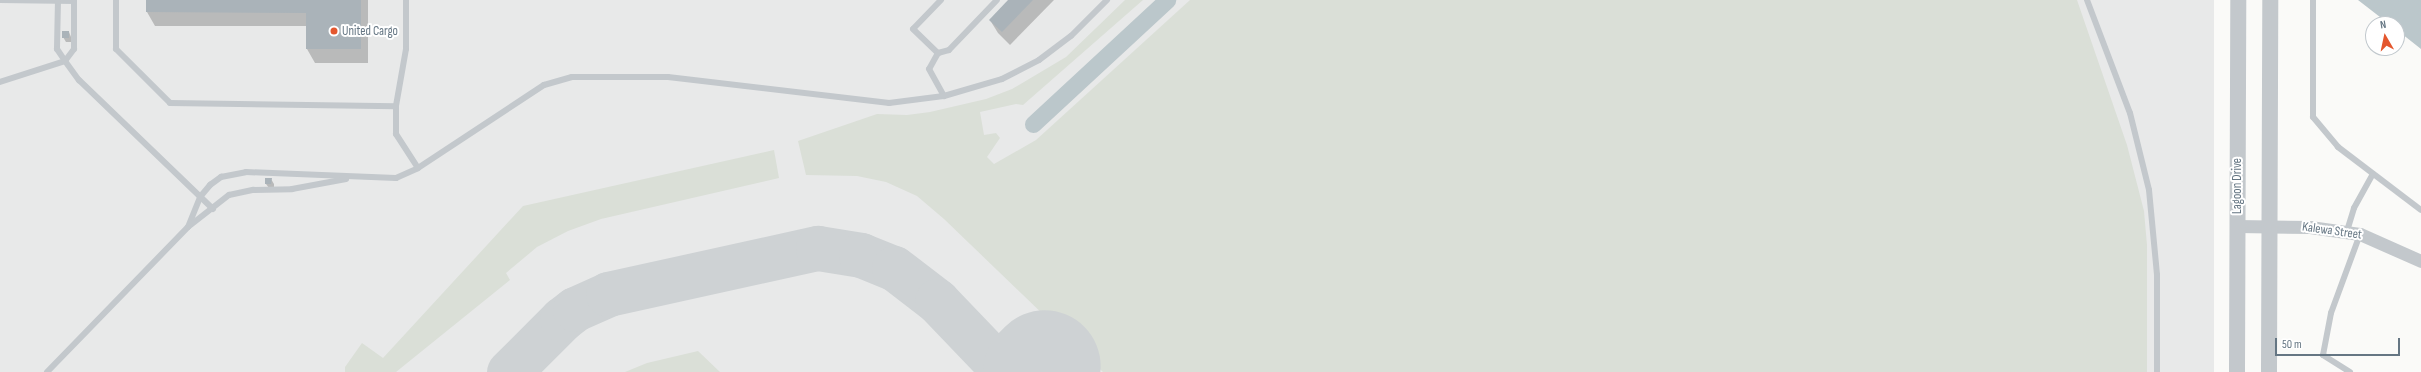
<!DOCTYPE html>
<style>
body{margin:0}
#map{position:relative;width:2421px;height:372px;overflow:hidden;background:#fafaf8;font-family:"Sofia Sans Condensed",sans-serif}
div>[style]{position:absolute}
[style*='--x']{left:calc(var(--x)*1px);top:calc(var(--y)*1px);width:calc(var(--w)*1px);rotate:calc(var(--a)*1deg)}
.built>*{inset:0;background:#e8e9e9;transform-origin:0 0}
.green>*{inset:0;background:#dadfd7}
.water>*{inset:0;background:#bbc7cb}
.shadow>*{inset:0;background:#0003}
.canal>*{height:17px;margin:-8.5px;padding:0 8.5px;transform-origin:8.5px;border-radius:8.5px;background:#bbc7cb}
.taxiway>*{height:45px;margin:-22.5px;padding:0 22.5px;transform-origin:22.5px;border-radius:22.5px;background:#ced2d4}
.runway>*{height:112px;margin:-56px;padding:0 56px;transform-origin:56px;border-radius:56px;background:#ced2d4}
.building>*{inset:0;background:#aab3b9;transform-origin:0 0}
.service>*{height:6px;margin:-3px;padding:0 3px;transform-origin:3px;border-radius:3px;background:#c3c8cc}
.minor>*{height:13px;margin:-6.5px;padding:0 6.5px;transform-origin:6.5px;border-radius:6.5px;background:#c3c8cc}
.tertiary>*{height:16px;margin:-8px;padding:0 8px;transform-origin:8px;border-radius:8px;background:#c3c8cc}
.dots>*{width:11px;height:11px;translate:-50% -50%;box-sizing:border-box;border:2px solid #fff;border-radius:50%}
span{translate:-50% -50%;white-space:nowrap;text-align:center;line-height:1.15;-webkit-text-stroke:4px #fff;paint-order:stroke}
.poi-label{font-size:13px;color:#657683}
.left{translate:0 -50%;text-align:left}
.street-label{font-size:13px;color:#657683}
.north{position:absolute;left:2365px;top:16px;width:40px;height:40px;box-sizing:border-box;background:#fff;border:1px solid #c1c8cd;border-radius:50%;rotate:351deg;font-size:11px;font-weight:700;line-height:16px;text-align:center;color:#657683}
.north::after{content:'';display:block;margin:auto;width:14px;height:18px;background:#e4572e;clip-path:polygon(50% 0,100% 100%,50% 72%,0 100%)}
.scale{position:absolute;left:2275px;top:338px;width:125px;height:18px;box-sizing:border-box;border:2px solid #657683;border-top:0;padding-left:5px;font-size:12px;line-height:14px;white-space:nowrap;color:#657683;-webkit-text-stroke:3px #fff;paint-order:stroke}
</style>
<div id="map">
<div class="built">
<i style="left:0;top:0;width:2214px;height:372px"></i>
</div>
<div class="green">
<i style="clip-path:polygon(1125px 0,1143px 0,1023px 105px,1016px 104px,980px 112px,984px 135px,996px 133px,1000px 138px,987px 157px,994px 164px,1036px 140px,1190px 0,2077px 0,2127px 145px,2144px 211px,2147px 245px,2147px 372px,1103px 372px,944px 219px,917px 196px,886px 182px,857px 176px,806px 175px,798px 141px,877px 114px,907px 115px,930px 112px,986px 99px,1012px 89px,1066px 57px)"></i>
<i style="clip-path:polygon(774px 150px,779px 178px,601px 219px,568px 231px,537px 247px,506px 273px,510px 280px,396px 372px,345px 372px,345px 367px,362px 343px,383px 358px,523px 206px)"></i>
<i style="clip-path:polygon(698px 351px,720px 372px,625px 372px,647px 363px)"></i>
</div>
<div class="water">
<i style="clip-path:polygon(2358px 0,2421px 0,2421px 49px,2397px 30px,2397px 24px,2389px 24px)"></i>
</div>
<div class="shadow">
<i style="clip-path:polygon(147px 0,368px 0,368px 63px,315px 63px,307px 49px,307px 26px,155px 26px,147px 12px)"></i>
<i style="clip-path:polygon(1009px 0,1054px 0,1010px 45px,998px 33px,990px 20px)"></i>
<i style="clip-path:polygon(69px 32px,71px 37px,71px 42px,66px 42px,63px 37px)"></i>
<i style="clip-path:polygon(271px 179px,274px 184px,274px 189px,269px 188px,266px 184px)"></i>
</div>
<div class="canal">
<i style="--x:1033;--y:124;--w:183;--a:-42.8"></i>
</div>
<div class="taxiway">
<i style="--x:509;--y:372;--w:75;--a:-45"></i>
<i style="--x:562;--y:319;--w:16;--a:-38"></i>
<i style="--x:575;--y:309;--w:36;--a:-24"></i>
<i style="--x:608;--y:294;--w:215;--a:-12.4"></i>
<i style="--x:818;--y:248;--w:44;--a:9.2"></i>
<i style="--x:861;--y:255;--w:35;--a:22"></i>
<i style="--x:894;--y:268;--w:54;--a:37.5"></i>
<i style="--x:937;--y:301;--w:98;--a:46.2"></i>
</div>
<div class="runway">
<i style="--x:1039;--y:372;--w:8;--a:-45"></i>
</div>
<div class="building">
<i style="clip-path:polygon(146px 0,361px 0,361px 49px,306px 49px,306px 13px,146px 12px)"></i>
<i style="clip-path:polygon(1008px 0,1033px 0,1002px 32px,989px 20px)"></i>
<i style="left:62px;top:31px;width:7px;height:7px"></i>
<i style="clip-path:polygon(265px 178px,272px 178px,271px 184px,265px 184px)"></i>
</div>
<div class="service">
<i style="--x:0;--y:0;--w:74;--a:0.8"></i>
<i style="--x:58;--y:0;--w:49;--a:91.2"></i>
<i style="--x:57;--y:49;--w:14;--a:56"></i>
<i style="--x:65;--y:61;--w:15;--a:-53"></i>
<i style="--x:74;--y:49;--w:49;--a:-90"></i>
<i style="--x:116;--y:0;--w:49;--a:90"></i>
<i style="--x:116;--y:49;--w:76;--a:45"></i>
<i style="--x:170;--y:103;--w:226;--a:0.8"></i>
<i style="--x:406;--y:0;--w:49;--a:90"></i>
<i style="--x:406;--y:49;--w:58;--a:100"></i>
<i style="--x:396;--y:106;--w:28;--a:90"></i>
<i style="--x:396;--y:134;--w:40;--a:57.1"></i>
<i style="--x:941;--y:0;--w:40;--a:134"></i>
<i style="--x:913;--y:29;--w:35;--a:44"></i>
<i style="--x:938;--y:53;--w:11;--a:-15"></i>
<i style="--x:949;--y:50;--w:69;--a:-46.2"></i>
<i style="--x:2087;--y:0;--w:121;--a:69.2"></i>
<i style="--x:2130;--y:113;--w:79;--a:76.1"></i>
<i style="--x:2149;--y:190;--w:85;--a:84.6"></i>
<i style="--x:2157;--y:275;--w:97;--a:90"></i>
<i style="--x:2313;--y:0;--w:117;--a:90"></i>
<i style="--x:2313;--y:117;--w:39;--a:50"></i>
<i style="--x:2338;--y:147;--w:104;--a:37.2"></i>
<i style="--x:938;--y:53;--w:18;--a:119"></i>
<i style="--x:929;--y:69;--w:31;--a:61"></i>
<i style="--x:0;--y:82;--w:68;--a:-17.9"></i>
<i style="--x:65;--y:61;--w:24;--a:54"></i>
<i style="--x:79;--y:80;--w:186;--a:43.9"></i>
<i style="--x:188;--y:227;--w:32;--a:-68"></i>
<i style="--x:200;--y:197;--w:16;--a:-50"></i>
<i style="--x:210;--y:185;--w:14;--a:-36"></i>
<i style="--x:221;--y:177;--w:25;--a:-11"></i>
<i style="--x:246;--y:172;--w:150;--a:2.3"></i>
<i style="--x:396;--y:178;--w:24;--a:-24"></i>
<i style="--x:418;--y:168;--w:151;--a:-33.4"></i>
<i style="--x:544;--y:85;--w:29;--a:-16"></i>
<i style="--x:572;--y:77;--w:96;--a:0"></i>
<i style="--x:668;--y:77;--w:223;--a:6.7"></i>
<i style="--x:889;--y:103;--w:55;--a:-7.3"></i>
<i style="--x:944;--y:96;--w:60;--a:-16.3"></i>
<i style="--x:1002;--y:79;--w:42;--a:-27.2"></i>
<i style="--x:1039;--y:60;--w:40;--a:-37"></i>
<i style="--x:1071;--y:36;--w:51;--a:-45"></i>
<i style="--x:2347;--y:231;--w:24;--a:-73"></i>
<i style="--x:2354;--y:208;--w:39;--a:-61"></i>
<i style="--x:47;--y:372;--w:202;--a:-45.8"></i>
<i style="--x:188;--y:227;--w:52;--a:-38"></i>
<i style="--x:229;--y:195;--w:25;--a:-12"></i>
<i style="--x:253;--y:190;--w:39;--a:-1"></i>
<i style="--x:292;--y:189;--w:55;--a:-10.5"></i>
<i style="--x:2350;--y:372;--w:32;--a:-148"></i>
<i style="--x:2323;--y:355;--w:43;--a:-79.2"></i>
<i style="--x:2331;--y:313;--w:84;--a:-69.8"></i>
</div>
<div class="minor">
<i style="--x:2237;--y:226;--w:73;--a:0.8"></i>
<i style="--x:2310;--y:227;--w:50;--a:8"></i>
<i style="--x:2360;--y:234;--w:67;--a:23.9"></i>
</div>
<div class="tertiary">
<i style="--x:2237;--y:372;--w:372;--a:-89.8"></i>
<i style="--x:2269;--y:372;--w:372;--a:-89.8"></i>
</div>
<div class="dots">
<i style="left:334px;top:31px;background:#e4572e"></i>
</div>
<div class="poi-label">
<span class="left" style="left:342px;top:31px">United Cargo</span>
</div>
<div class="street-label">
<span style="left:2237px;top:186px;rotate:-90deg">Lagoon Drive</span>
<span style="left:2332px;top:231px;rotate:8deg">Kalewa Street</span>
</div>
<div class="north">N</div>
<div class="scale">50 m</div>
</div>
